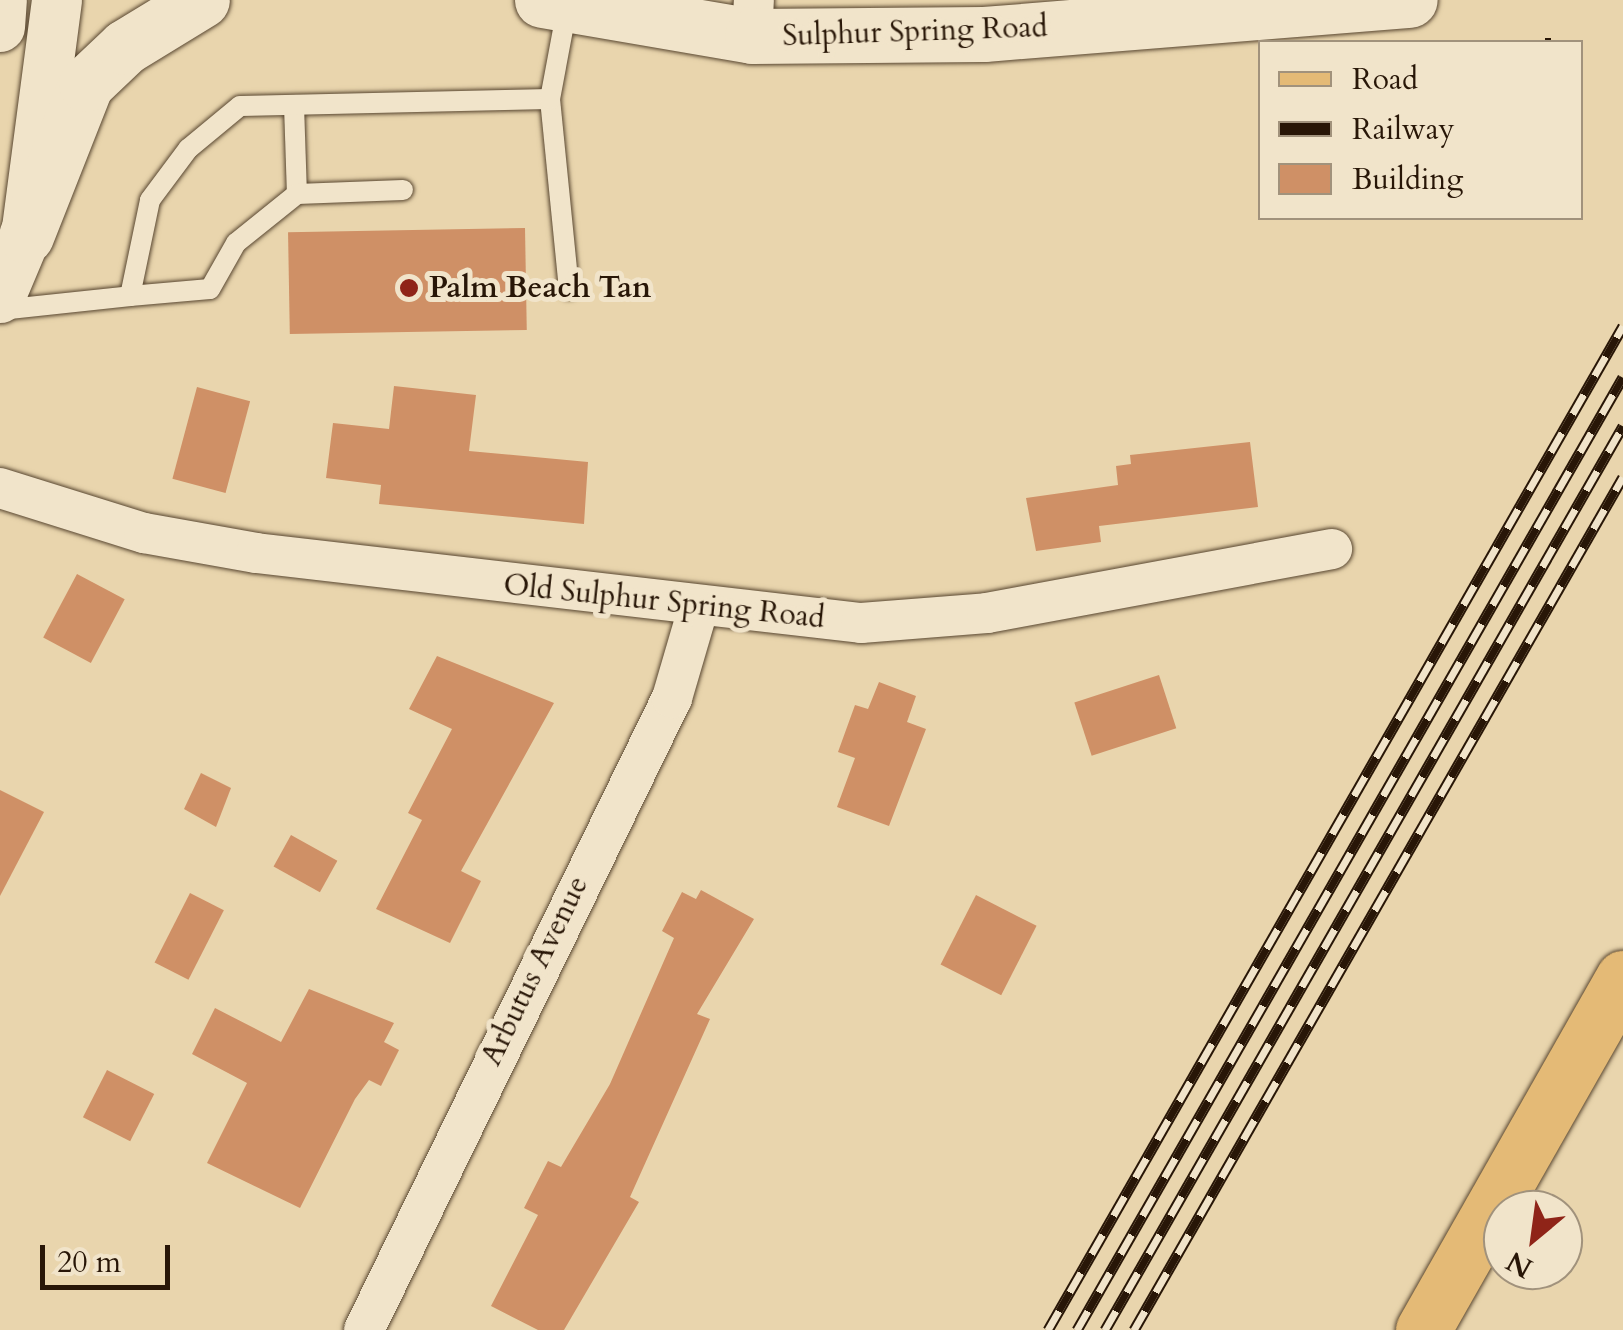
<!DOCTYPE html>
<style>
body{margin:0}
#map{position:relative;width:1623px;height:1330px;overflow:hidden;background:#e9d5ad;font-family:Cardo,serif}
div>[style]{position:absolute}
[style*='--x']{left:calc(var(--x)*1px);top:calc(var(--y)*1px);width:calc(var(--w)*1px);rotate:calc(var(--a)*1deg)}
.building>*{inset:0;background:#cf9066;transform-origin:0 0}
.path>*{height:6px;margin-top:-3px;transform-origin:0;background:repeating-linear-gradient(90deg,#281607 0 2.5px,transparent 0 7.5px)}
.roads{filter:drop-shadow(0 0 2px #584630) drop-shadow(0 0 2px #584630)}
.service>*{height:20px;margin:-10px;padding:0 10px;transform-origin:10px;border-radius:10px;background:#f1e4ca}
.minor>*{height:40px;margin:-20px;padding:0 20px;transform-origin:20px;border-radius:20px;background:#f1e4ca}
.tertiary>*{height:50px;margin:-25px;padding:0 25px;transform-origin:25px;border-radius:25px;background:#f1e4ca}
.secondary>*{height:55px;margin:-27.5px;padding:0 27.5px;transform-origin:27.5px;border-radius:27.5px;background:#f1e4ca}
.primary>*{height:55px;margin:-27.5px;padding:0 27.5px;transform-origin:27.5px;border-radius:27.5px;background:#e4ba76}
.rail>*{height:11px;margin-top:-5.5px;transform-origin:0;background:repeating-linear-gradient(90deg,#f1e4ca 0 22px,#281607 0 44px);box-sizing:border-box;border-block:2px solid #281607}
.dots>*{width:28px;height:28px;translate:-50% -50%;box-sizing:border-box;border:5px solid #f1e4ca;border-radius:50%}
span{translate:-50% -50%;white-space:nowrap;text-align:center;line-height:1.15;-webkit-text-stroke:10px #f1e4ca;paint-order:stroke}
.street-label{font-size:30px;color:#281607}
.poi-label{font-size:30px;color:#281607;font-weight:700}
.left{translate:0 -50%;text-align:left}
.legend{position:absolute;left:1258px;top:40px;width:325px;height:180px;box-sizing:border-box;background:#f1e4ca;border:2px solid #a1927c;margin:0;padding:12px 18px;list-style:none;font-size:30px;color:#281607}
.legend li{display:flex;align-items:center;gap:20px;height:50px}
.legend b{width:50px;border:2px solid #a1927c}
.north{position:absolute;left:1483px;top:1190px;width:100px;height:100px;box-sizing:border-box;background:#f1e4ca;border:2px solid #a1927c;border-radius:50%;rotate:209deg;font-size:28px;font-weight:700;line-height:40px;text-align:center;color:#281607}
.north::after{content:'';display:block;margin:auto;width:35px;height:45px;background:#8f2418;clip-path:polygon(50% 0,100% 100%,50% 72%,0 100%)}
.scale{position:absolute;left:40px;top:1245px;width:130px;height:45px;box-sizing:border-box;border:5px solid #281607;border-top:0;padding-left:12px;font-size:30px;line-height:35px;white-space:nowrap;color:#281607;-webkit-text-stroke:8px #f1e4ca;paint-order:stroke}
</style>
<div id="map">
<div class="building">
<i style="left:525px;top:228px;width:102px;height:237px;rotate:89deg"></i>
<i style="clip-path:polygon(394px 386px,476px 395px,469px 451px,588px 462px,584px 524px,379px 504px,381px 485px,326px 478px,333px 423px,389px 429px)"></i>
<i style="left:197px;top:387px;width:55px;height:95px;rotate:15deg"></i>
<i style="clip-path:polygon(1250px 442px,1258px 507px,1099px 526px,1101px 542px,1036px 551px,1026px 498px,1118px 485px,1116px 466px,1131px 464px,1130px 455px)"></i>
<i style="left:77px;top:574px;width:54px;height:72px;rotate:28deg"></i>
<i style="clip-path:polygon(437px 656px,554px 703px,461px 871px,481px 881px,450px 943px,376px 909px,422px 820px,408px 813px,452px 729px,409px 709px)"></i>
<i style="left:1159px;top:675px;width:56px;height:89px;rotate:72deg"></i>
<i style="clip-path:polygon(879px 682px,916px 696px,907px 722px,926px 729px,889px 826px,837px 807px,855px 758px,838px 752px,855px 705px,868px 709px)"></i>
<i style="clip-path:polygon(201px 773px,231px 788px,216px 827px,184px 809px)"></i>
<i style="clip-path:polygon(0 790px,44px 812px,0 896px)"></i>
<i style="left:291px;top:835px;width:53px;height:36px;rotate:29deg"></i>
<i style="clip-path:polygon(701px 890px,754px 919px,697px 1014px,710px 1019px,630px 1197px,639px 1202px,564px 1330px,538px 1330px,491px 1306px,538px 1215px,524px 1208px,548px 1161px,561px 1167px,610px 1084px,674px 938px,662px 931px,682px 892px,696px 899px)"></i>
<i style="left:190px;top:893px;width:38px;height:78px;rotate:27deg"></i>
<i style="left:976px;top:895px;width:68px;height:78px;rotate:27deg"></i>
<i style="clip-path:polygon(309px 989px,394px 1023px,384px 1042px,399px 1050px,381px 1086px,369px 1080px,355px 1099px,300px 1208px,207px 1163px,247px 1083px,192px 1054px,215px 1008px,281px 1042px)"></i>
<i style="left:107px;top:1070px;width:53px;height:53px;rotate:27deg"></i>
</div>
<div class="path">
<i style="--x:1548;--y:38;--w:4;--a:90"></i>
</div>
<div class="roads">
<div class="service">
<i style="--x:550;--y:99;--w:191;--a:84.3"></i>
<i style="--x:294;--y:105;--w:89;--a:88.1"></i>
<i style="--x:130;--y:296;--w:80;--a:-5"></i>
<i style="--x:210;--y:289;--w:53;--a:-60.5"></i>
<i style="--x:236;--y:243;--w:78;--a:-38.8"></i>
<i style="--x:297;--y:194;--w:106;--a:-2.2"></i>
<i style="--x:0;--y:310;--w:131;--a:-6.1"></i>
<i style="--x:130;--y:296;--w:98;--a:-78.2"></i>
<i style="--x:150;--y:200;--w:64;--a:-53.3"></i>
<i style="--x:188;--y:149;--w:67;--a:-39.6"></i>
<i style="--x:240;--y:106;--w:310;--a:-1.3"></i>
<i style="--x:550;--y:99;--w:93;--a:-79.4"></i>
</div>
<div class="minor">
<i style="--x:752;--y:36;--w:36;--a:-87"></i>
<i style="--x:0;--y:488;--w:151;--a:17.4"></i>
<i style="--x:144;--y:533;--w:114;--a:10.1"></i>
<i style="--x:256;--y:553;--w:609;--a:6.6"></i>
<i style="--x:861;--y:623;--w:126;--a:-4.5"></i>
<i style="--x:987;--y:613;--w:351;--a:-10.5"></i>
<i style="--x:364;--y:1330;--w:703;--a:-64.02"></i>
<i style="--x:672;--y:698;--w:93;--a:-73.7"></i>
</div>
<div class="tertiary">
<i style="--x:0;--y:27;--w:27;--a:-86"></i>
<i style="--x:0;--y:298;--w:67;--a:-67.2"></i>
<i style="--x:26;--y:236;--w:238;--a:-82.5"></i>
</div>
<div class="secondary">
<i style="--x:542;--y:0;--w:213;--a:9.7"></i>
<i style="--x:752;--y:36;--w:232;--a:-0.5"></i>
<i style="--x:984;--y:34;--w:427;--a:-4.6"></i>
<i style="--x:26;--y:236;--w:163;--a:-68.5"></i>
<i style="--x:86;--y:84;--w:54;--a:-43.5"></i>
<i style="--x:125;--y:47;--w:90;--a:-31.4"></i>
</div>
<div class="primary">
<i style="--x:1423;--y:1330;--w:405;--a:-60.4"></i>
</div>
</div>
<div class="rail">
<i style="--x:1048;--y:1330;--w:1157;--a:-60.2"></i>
<i style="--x:1077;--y:1330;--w:1098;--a:-60.19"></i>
<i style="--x:1105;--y:1330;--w:1042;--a:-60.19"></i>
<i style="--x:1134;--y:1330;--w:983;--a:-60.18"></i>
</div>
<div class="dots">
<i style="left:409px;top:288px;background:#8f2418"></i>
</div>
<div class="street-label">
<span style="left:915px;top:32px;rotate:-2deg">Sulphur Spring Road</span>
<span style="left:664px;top:602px;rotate:6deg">Old Sulphur Spring Road</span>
<span style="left:535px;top:971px;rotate:-64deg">Arbutus Avenue</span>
</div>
<div class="poi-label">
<span class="left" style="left:429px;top:288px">Palm Beach Tan</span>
</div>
<ul class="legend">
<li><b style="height:12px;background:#e4ba76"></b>Road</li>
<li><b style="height:12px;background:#281607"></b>Railway</li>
<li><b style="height:28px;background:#cf9066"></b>Building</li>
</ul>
<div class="north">N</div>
<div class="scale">20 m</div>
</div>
